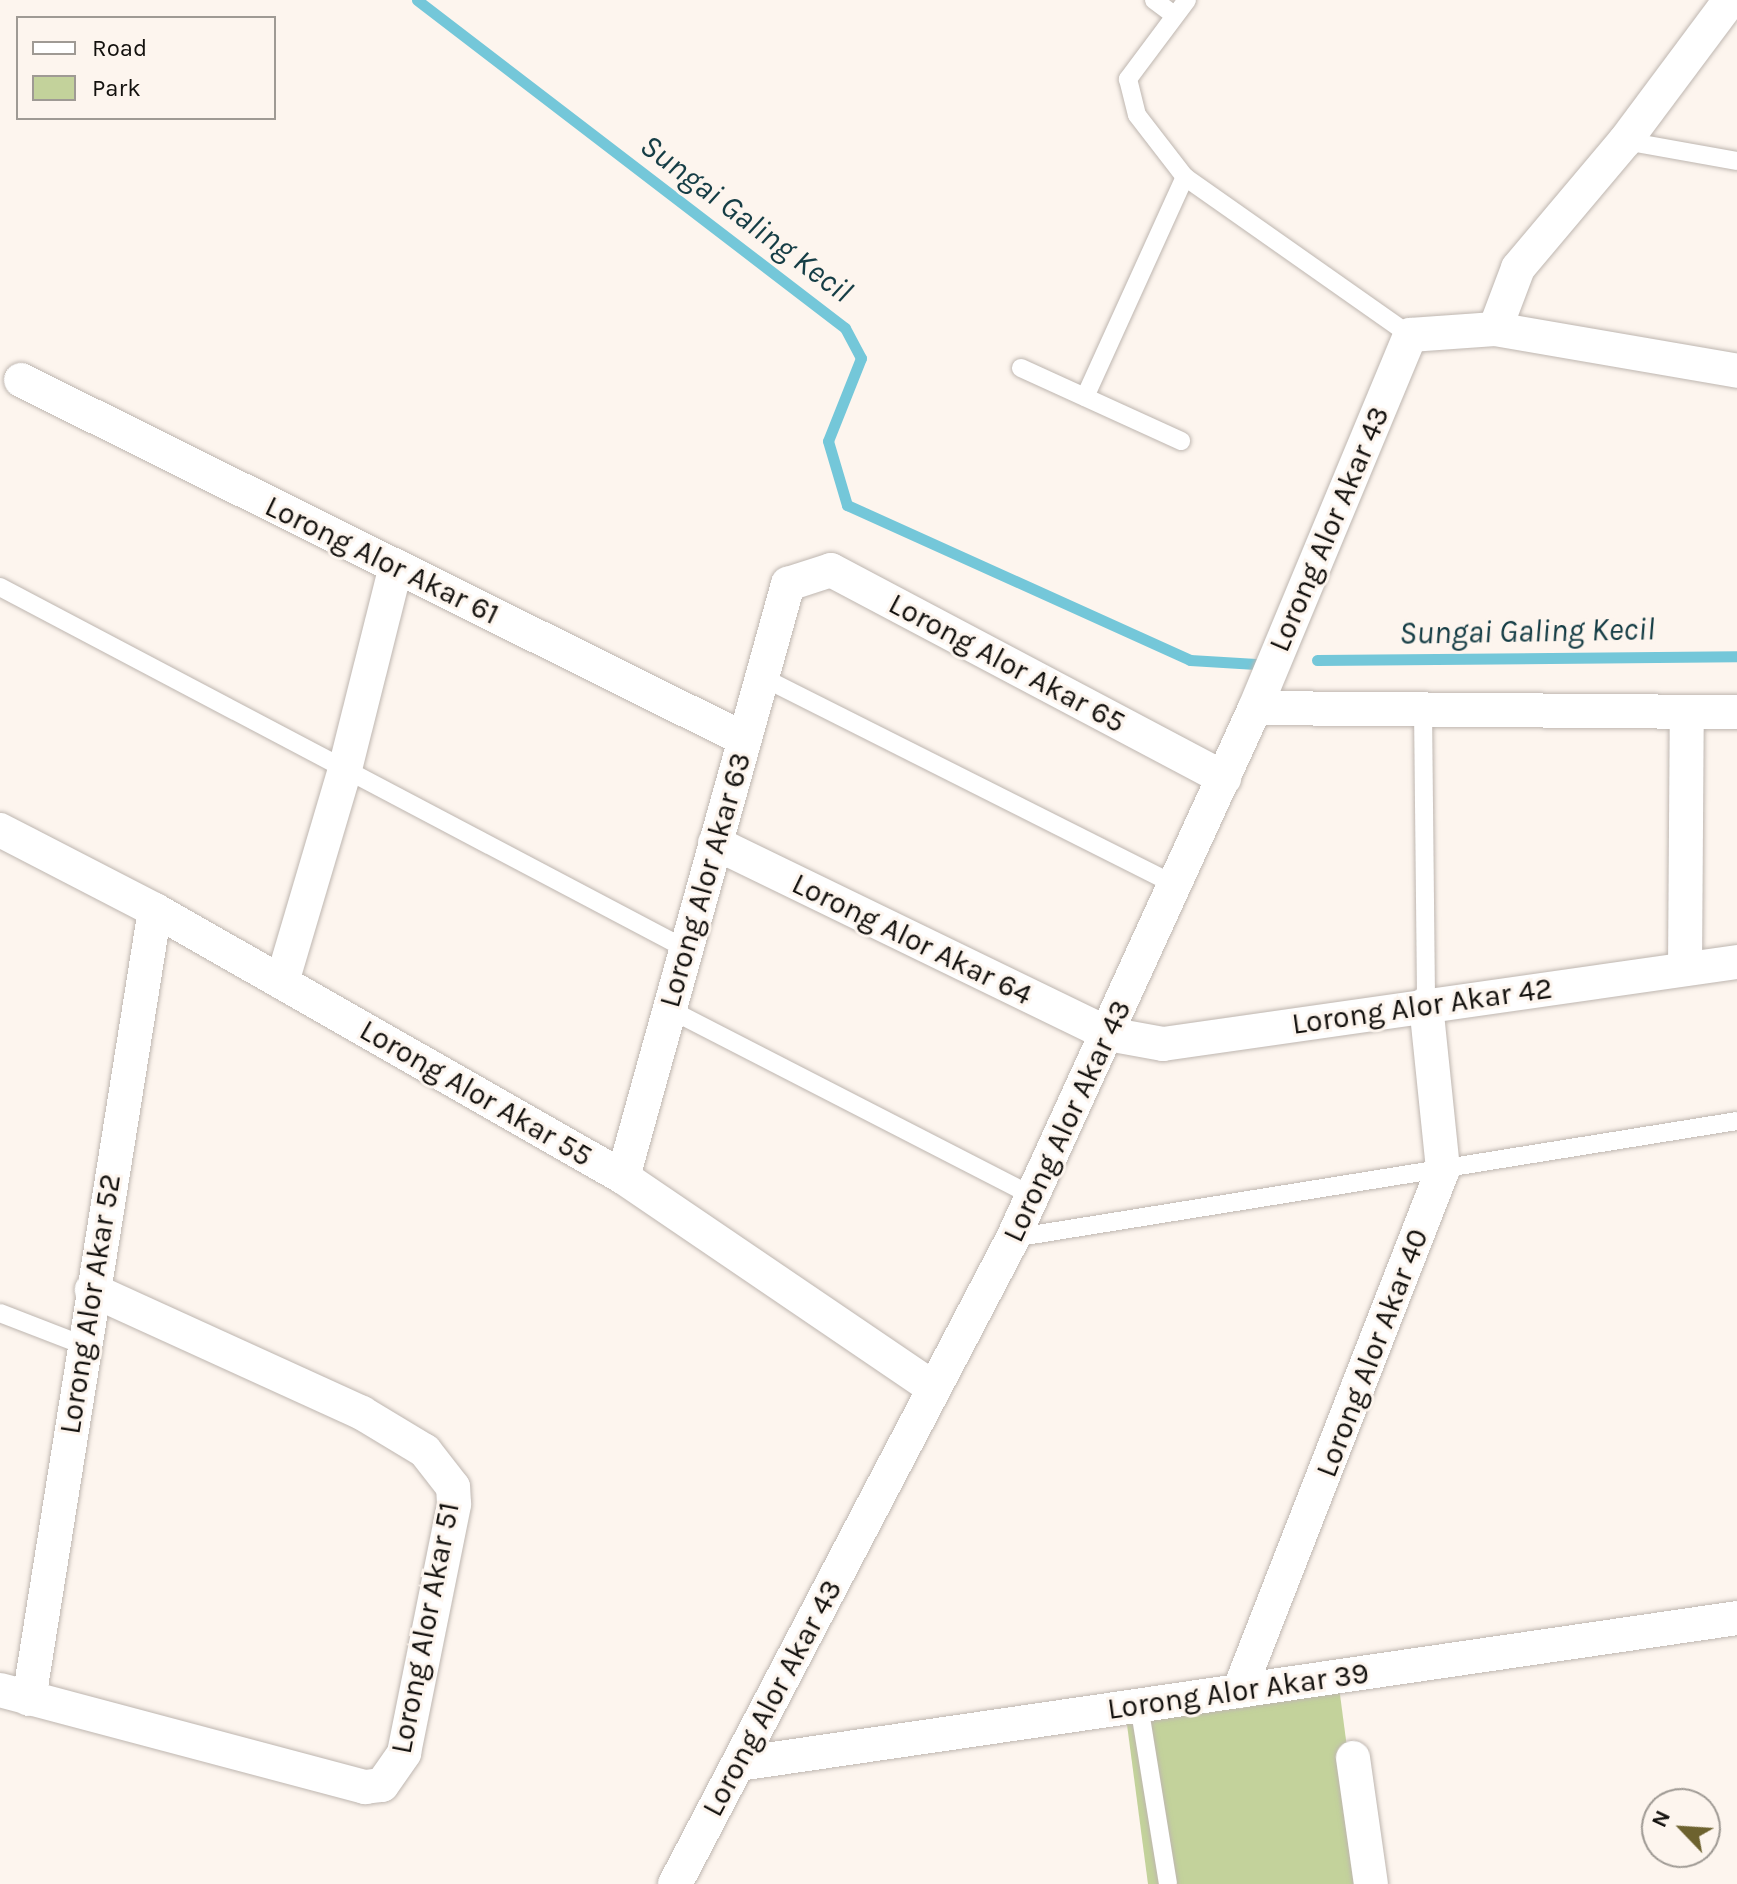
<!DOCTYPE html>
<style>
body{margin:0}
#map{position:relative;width:1737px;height:1884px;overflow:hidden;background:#fdf5ee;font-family:Karla,sans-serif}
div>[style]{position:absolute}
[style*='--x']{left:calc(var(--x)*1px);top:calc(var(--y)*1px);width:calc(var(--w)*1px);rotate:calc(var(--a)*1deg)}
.green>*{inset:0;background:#c3d29b}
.stream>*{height:11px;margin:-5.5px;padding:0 5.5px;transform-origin:5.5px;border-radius:5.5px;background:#74c7d9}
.roads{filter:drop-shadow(0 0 2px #beb6b0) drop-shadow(0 0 2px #beb6b0)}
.lane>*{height:18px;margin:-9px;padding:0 9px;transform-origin:9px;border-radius:9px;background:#fff}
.street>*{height:34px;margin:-17px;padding:0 17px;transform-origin:17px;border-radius:17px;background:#fff}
span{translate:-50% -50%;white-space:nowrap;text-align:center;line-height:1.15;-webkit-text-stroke:6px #fdf5ee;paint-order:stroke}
.street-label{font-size:30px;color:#13110e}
.water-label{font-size:32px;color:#153d45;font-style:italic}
.legend{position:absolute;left:16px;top:16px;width:260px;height:104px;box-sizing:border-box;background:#fdf5ee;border:2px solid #9f9a94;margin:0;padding:10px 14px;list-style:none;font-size:24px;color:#13110e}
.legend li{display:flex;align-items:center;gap:16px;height:40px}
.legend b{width:40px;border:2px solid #9f9a94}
.north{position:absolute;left:1641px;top:1788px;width:80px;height:80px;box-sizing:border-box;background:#fdf5ee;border:2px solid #9f9a94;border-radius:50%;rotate:295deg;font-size:22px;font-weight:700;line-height:32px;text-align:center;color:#13110e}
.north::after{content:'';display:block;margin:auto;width:28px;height:36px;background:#6d622f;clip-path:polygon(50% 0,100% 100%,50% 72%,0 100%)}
</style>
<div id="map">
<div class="green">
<i style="clip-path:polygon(1339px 1687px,1365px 1884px,1148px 1884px,1126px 1717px)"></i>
</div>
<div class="stream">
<i style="--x:417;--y:0;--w:539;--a:37.46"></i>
<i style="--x:845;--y:328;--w:34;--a:62"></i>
<i style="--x:861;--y:358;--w:89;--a:111.7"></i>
<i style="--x:828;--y:441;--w:67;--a:73.5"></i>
<i style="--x:847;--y:505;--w:376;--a:24.3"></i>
<i style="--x:1190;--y:660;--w:66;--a:3.5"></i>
<i style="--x:1317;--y:660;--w:420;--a:-0.5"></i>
</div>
<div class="roads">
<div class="lane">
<i style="--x:1154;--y:0;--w:26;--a:37"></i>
<i style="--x:1187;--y:0;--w:99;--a:126.8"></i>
<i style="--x:1128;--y:79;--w:37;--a:76"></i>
<i style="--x:1137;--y:115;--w:78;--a:52.3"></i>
<i style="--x:1185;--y:177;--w:275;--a:35.1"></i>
<i style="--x:1625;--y:141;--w:114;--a:10.1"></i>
<i style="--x:1021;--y:368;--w:176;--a:24.5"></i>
<i style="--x:1085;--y:397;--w:242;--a:-65.6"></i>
<i style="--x:0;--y:587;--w:776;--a:27.82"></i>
<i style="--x:762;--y:677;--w:461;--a:26.7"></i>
<i style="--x:1423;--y:709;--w:295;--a:89.4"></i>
<i style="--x:669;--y:1009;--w:409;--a:27.2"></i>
<i style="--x:1013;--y:1238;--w:733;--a:-9.18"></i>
<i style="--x:0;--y:1313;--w:89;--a:21.1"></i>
<i style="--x:1139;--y:1705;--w:181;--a:80.8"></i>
</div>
<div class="street">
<i style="--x:1495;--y:329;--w:65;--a:-69.3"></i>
<i style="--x:1518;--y:268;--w:166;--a:-49.9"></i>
<i style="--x:1625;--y:141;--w:176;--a:-53.3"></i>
<i style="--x:21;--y:380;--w:807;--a:26.41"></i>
<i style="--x:1255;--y:708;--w:482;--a:0.5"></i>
<i style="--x:0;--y:830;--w:174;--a:27.3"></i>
<i style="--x:155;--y:910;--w:539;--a:29.71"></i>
<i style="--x:623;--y:1177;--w:375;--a:34.2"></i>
<i style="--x:715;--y:843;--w:437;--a:25.9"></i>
<i style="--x:1108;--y:1034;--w:56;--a:10.3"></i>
<i style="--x:1163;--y:1044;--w:580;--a:-8.13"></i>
<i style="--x:1685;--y:969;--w:256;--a:-89.6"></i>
<i style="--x:282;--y:982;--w:222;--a:-73.5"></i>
<i style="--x:345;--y:769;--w:209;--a:-75.9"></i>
<i style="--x:623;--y:1177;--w:616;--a:-74.45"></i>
<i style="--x:788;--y:584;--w:45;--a:-18"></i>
<i style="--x:831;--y:570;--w:445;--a:27.9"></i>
<i style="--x:0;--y:1690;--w:378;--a:14.9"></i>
<i style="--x:365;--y:1787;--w:17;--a:-7"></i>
<i style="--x:382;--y:1785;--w:39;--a:-55"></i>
<i style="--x:404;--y:1753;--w:254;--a:-78.6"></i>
<i style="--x:454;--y:1504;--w:17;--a:-93"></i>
<i style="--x:453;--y:1487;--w:46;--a:-127.9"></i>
<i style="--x:425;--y:1451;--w:74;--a:-148.9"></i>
<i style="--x:362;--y:1413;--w:297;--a:-155.5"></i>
<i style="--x:1239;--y:1691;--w:560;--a:-68.65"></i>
<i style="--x:1443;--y:1169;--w:166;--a:-95.9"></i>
<i style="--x:29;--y:1699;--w:799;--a:-80.93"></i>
<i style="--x:1353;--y:1758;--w:127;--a:81.9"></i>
<i style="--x:739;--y:1764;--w:1009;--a:-8.32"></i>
<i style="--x:675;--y:1884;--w:729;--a:-62.38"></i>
<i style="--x:1013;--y:1238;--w:583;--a:-65.46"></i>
<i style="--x:1255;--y:708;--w:404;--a:-67.4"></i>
<i style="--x:1410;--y:335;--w:85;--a:-4"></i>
<i style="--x:1495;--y:329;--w:246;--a:9.8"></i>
</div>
</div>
<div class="street-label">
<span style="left:1329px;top:529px;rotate:-67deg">Lorong Alor Akar 43</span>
<span style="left:382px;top:560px;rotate:26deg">Lorong Alor Akar 61</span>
<span style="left:1007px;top:663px;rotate:28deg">Lorong Alor Akar 65</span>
<span style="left:705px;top:880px;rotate:-74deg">Lorong Alor Akar 63</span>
<span style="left:912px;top:939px;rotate:26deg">Lorong Alor Akar 64</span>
<span style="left:1422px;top:1006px;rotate:-8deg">Lorong Alor Akar 42</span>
<span style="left:476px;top:1093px;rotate:30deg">Lorong Alor Akar 55</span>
<span style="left:1067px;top:1121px;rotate:-65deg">Lorong Alor Akar 43</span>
<span style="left:90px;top:1304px;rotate:-81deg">Lorong Alor Akar 52</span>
<span style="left:1372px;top:1353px;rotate:-69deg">Lorong Alor Akar 40</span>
<span style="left:425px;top:1628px;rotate:-79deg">Lorong Alor Akar 51</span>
<span style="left:1238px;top:1691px;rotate:-8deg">Lorong Alor Akar 39</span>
<span style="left:772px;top:1698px;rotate:-62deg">Lorong Alor Akar 43</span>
</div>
<div class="water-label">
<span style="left:746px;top:219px;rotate:37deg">Sungai Galing Kecil</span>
<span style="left:1527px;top:632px;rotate:-1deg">Sungai Galing Kecil</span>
</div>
<ul class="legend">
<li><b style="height:10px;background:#fff"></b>Road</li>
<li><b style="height:22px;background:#c3d29b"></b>Park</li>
</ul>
<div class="north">N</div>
</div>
